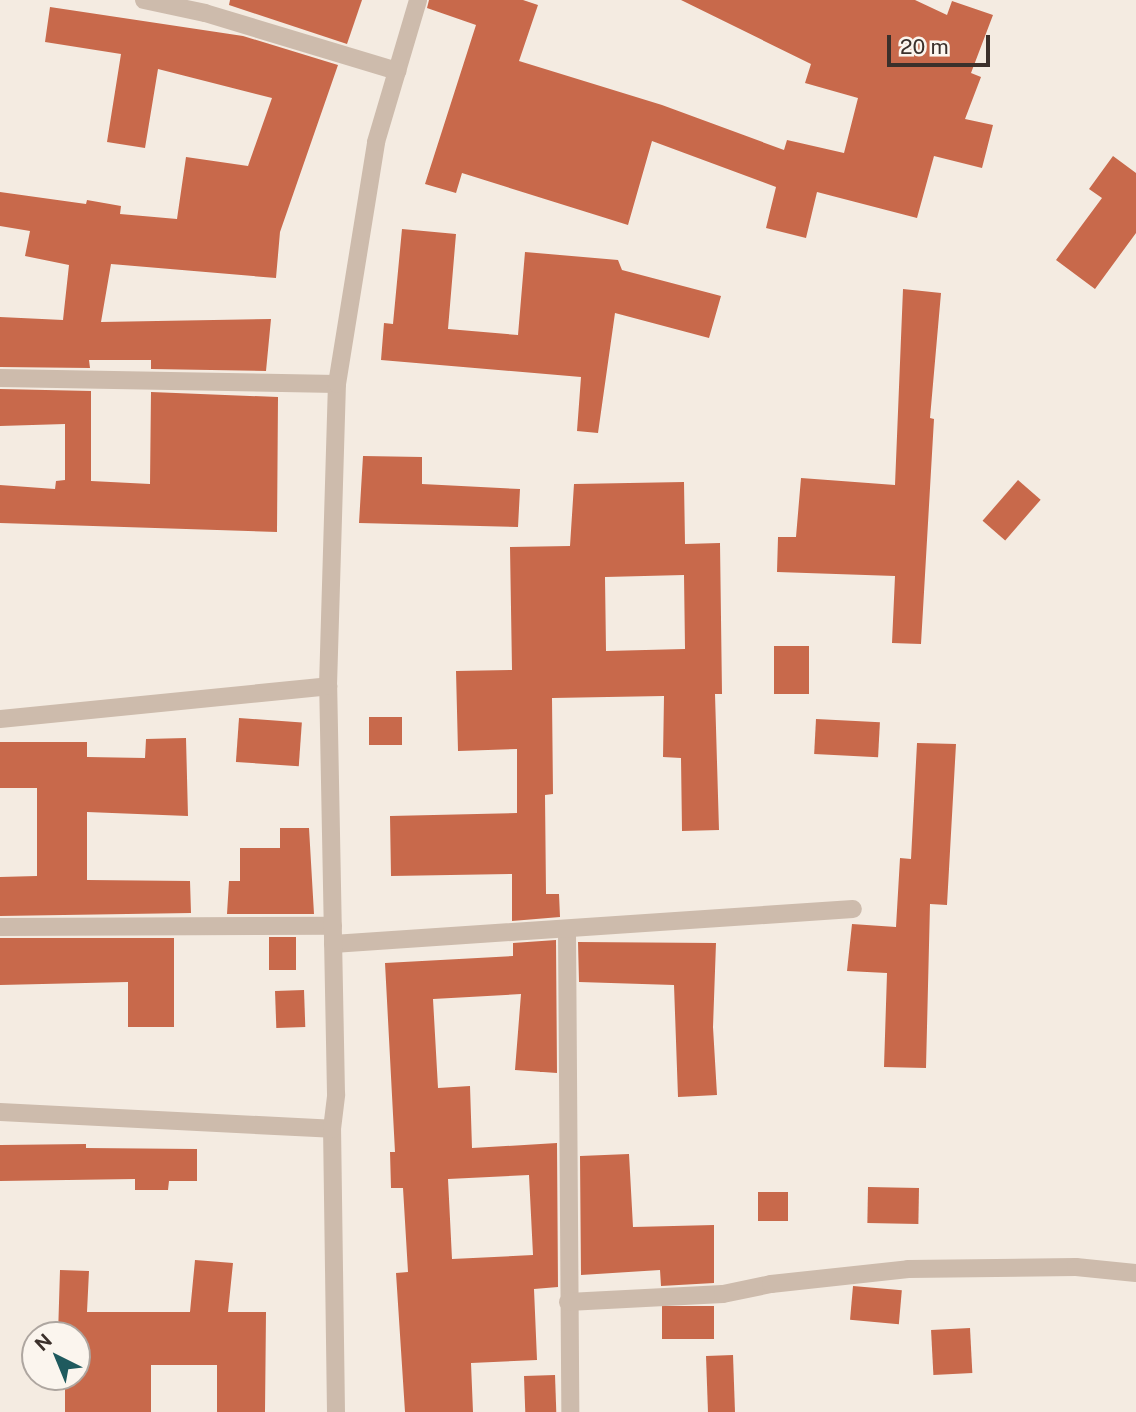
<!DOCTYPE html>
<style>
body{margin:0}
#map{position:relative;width:1136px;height:1412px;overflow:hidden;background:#f4ebe1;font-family:"Public Sans",sans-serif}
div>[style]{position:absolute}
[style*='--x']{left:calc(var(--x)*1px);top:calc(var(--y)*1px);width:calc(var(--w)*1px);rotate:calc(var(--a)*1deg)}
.building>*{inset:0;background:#c8694b;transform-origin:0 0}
.street>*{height:18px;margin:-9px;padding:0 9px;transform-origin:9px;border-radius:9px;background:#cdbbac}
span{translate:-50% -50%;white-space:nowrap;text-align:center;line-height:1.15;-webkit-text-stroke:5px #fbf5ee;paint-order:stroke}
.north{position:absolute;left:21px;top:1321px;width:70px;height:70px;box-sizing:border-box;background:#fbf5ee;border:2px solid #aea6a0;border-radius:50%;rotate:317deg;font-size:19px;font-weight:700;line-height:28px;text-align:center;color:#3b302b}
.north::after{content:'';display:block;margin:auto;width:24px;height:32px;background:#1f5a5e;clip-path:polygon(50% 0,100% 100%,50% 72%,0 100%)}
.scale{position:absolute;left:887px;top:35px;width:103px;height:32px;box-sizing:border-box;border:4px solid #3b302b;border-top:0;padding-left:9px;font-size:21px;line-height:24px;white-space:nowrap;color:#3b302b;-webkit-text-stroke:5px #fbf5ee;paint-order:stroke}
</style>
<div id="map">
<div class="building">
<i style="clip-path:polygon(230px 0,362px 0,347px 44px,229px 5px)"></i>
<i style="clip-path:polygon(429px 0,523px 0,538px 5px,519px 61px,662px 105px,784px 150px,787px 140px,844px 153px,858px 98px,805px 83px,811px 64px,681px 0,915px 0,947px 15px,952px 1px,993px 15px,971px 73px,981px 77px,965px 119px,993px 125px,982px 168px,934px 156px,917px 218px,817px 192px,806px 238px,766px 228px,776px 187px,652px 141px,628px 225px,462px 173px,456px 193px,425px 184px,476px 25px,427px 8px)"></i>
<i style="clip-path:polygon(50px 7px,243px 36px,338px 65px,280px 232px,276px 278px,111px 264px,101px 322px,271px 319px,266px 371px,151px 369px,151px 360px,89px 360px,90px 368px,0 367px,0 317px,63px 320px,69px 265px,25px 256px,30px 231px,0 226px,0 192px,86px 204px,87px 200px,121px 206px,120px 214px,177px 219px,186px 157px,248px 166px,272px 98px,158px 69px,145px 148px,107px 142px,121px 54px,45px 42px)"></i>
<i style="clip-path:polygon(1113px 156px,1136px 173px,1136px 233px,1095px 289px,1056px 260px,1102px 198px,1089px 189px)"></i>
<i style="clip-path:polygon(402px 229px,456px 234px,448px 329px,518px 335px,525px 252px,618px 260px,622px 270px,721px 296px,709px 338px,615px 313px,598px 433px,577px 431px,581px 377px,381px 360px,384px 323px,393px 324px)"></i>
<i style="clip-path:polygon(903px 289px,941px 293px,930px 418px,934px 419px,921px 644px,892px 643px,895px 576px,777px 572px,778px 537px,796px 537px,801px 478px,895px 485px)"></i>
<i style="clip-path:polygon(0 389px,91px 391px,91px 481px,150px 484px,151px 392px,278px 397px,277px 532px,0 523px,0 485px,55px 489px,56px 481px,65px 480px,65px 424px,0 426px)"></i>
<i style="clip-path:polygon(363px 456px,422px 457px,422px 484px,520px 489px,518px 527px,359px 523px)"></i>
<i style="left:1018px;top:480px;width:30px;height:54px;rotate:41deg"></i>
<i style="clip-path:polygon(evenodd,684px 482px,685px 544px,720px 543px,722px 694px,715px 694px,719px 830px,682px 831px,681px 758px,663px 757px,664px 696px,552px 698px,553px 794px,545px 795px,546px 894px,559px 894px,560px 917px,512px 921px,512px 874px,391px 876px,390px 816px,517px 813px,517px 749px,458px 751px,456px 671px,512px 670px,510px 547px,570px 546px,574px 484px,684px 482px,684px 575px,685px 649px,606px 651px,605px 577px,684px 575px)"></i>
<i style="left:774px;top:646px;width:35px;height:48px"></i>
<i style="left:402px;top:717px;width:28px;height:33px;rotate:90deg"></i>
<i style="left:239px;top:718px;width:63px;height:44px;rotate:4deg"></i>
<i style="left:816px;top:719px;width:64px;height:35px;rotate:3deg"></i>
<i style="clip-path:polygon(186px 738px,188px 816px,87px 812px,87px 880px,190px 881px,191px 913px,0 916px,0 877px,37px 876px,37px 788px,0 788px,0 742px,87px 742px,87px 757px,145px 758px,146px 739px)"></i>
<i style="clip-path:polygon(917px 743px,956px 744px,947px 905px,930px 904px,926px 1068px,884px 1067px,887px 973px,847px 971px,852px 924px,896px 927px,900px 858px,911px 859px)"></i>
<i style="clip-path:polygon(280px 828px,309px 828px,314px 914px,227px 914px,229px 881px,240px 881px,240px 848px,280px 848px)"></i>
<i style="left:296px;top:937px;width:33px;height:27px;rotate:90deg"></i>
<i style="clip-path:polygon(0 938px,174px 938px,174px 1027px,128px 1027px,128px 982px,0 985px)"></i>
<i style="clip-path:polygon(evenodd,556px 940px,557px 1073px,515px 1070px,521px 994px,433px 999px,438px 1088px,470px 1086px,472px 1148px,557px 1143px,558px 1287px,534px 1289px,537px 1360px,471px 1363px,473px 1412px,405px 1412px,396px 1273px,408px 1272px,403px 1188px,391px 1188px,390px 1152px,395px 1152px,385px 963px,513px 956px,513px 943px,556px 940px,529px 1175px,533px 1255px,452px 1259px,448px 1179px,529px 1175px)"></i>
<i style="clip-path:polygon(578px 942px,716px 943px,713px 1027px,717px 1095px,678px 1097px,674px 985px,579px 982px)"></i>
<i style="left:304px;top:990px;width:37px;height:29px;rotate:88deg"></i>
<i style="clip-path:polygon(86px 1144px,86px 1148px,197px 1149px,197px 1181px,169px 1181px,168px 1190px,135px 1190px,135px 1179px,0 1181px,0 1145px)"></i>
<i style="clip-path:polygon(629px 1154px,633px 1227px,714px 1225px,714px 1283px,661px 1286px,660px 1270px,581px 1275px,580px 1156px)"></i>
<i style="left:868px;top:1187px;width:51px;height:36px;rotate:1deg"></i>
<i style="left:758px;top:1192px;width:30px;height:29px"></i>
<i style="clip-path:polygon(195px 1260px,233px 1263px,228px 1312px,266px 1312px,265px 1412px,217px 1412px,217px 1365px,151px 1365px,151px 1412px,65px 1412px,65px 1377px,77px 1377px,77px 1335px,58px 1335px,60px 1270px,89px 1271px,87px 1312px,190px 1312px)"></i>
<i style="left:853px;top:1286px;width:49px;height:34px;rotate:5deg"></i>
<i style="left:714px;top:1306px;width:33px;height:52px;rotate:90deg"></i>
<i style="left:970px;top:1328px;width:45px;height:39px;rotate:87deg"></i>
<i style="left:733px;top:1355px;width:57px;height:27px;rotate:88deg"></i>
<i style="left:555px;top:1375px;width:37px;height:31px;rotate:88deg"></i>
</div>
<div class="street">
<i style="--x:144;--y:0;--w:62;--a:12"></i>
<i style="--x:205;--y:13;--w:201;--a:16.8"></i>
<i style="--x:0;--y:378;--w:337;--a:1"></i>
<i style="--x:0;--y:719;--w:330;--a:-5.7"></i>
<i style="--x:0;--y:927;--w:333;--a:-0.2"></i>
<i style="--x:567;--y:931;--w:481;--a:89.6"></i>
<i style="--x:333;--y:944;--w:521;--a:-3.85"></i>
<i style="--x:0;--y:1112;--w:332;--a:2.9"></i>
<i style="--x:568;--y:1302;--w:155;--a:-3"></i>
<i style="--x:723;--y:1294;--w:49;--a:-11.8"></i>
<i style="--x:771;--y:1284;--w:138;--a:-6.2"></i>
<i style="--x:908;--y:1269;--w:168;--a:-0.7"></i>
<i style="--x:1076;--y:1267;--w:60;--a:5.7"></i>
<i style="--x:336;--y:1412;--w:283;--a:-90.8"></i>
<i style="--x:332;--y:1129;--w:35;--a:-83"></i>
<i style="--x:336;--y:1094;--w:408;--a:-91.1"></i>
<i style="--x:328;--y:686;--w:302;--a:-88.3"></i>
<i style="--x:337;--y:384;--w:245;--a:-80.8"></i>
<i style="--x:376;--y:142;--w:148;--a:-73.5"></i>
</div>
<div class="north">N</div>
<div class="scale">20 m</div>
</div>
